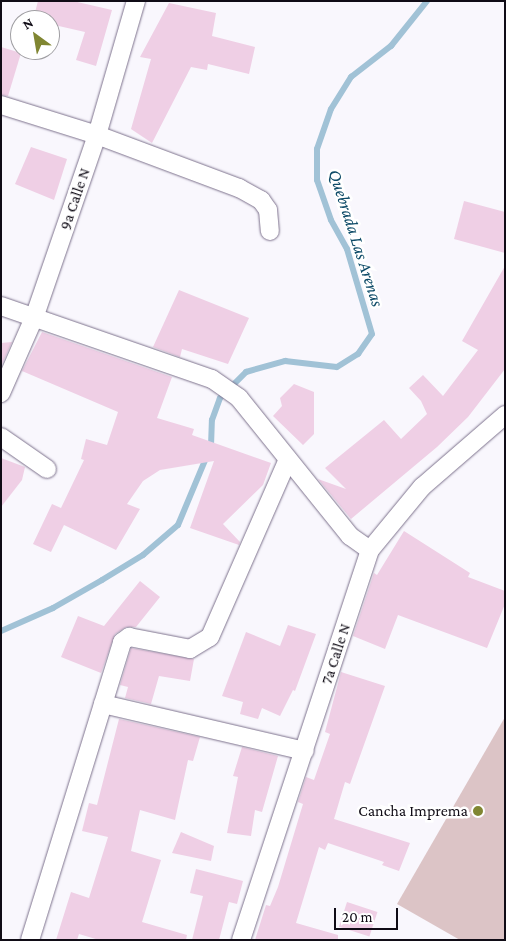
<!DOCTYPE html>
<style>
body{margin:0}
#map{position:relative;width:506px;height:941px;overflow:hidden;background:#f9f7fd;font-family:"Crimson Pro",serif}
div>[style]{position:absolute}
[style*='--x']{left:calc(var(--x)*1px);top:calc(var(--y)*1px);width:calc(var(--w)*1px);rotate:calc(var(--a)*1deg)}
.green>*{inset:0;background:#dcc4c6}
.stream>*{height:6px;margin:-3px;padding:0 3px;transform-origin:3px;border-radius:3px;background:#a1c2d6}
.building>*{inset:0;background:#efcfe5;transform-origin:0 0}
.roads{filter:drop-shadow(0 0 1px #7d728d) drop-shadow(0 0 1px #7d728d)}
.minor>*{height:18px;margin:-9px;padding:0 9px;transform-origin:9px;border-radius:9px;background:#fff}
.dots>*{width:14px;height:14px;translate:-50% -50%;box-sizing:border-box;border:2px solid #fff;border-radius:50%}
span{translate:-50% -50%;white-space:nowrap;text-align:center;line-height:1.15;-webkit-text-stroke:5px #fff;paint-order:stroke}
.street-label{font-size:16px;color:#100c16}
.poi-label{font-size:16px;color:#100c16}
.right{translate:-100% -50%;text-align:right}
.water-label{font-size:18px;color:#0d4a67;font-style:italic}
.frame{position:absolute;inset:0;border:2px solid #100c16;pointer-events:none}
.north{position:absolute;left:10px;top:10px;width:50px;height:50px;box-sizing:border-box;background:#fff;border:1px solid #9f9ea2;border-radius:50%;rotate:328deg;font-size:14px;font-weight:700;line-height:20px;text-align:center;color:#100c16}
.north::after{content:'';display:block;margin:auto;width:18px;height:22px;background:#808632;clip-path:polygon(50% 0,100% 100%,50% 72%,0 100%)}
.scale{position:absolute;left:334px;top:908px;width:64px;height:22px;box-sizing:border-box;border:2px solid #100c16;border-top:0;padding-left:6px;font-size:15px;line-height:18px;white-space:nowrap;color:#100c16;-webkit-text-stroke:4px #fff;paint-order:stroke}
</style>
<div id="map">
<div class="green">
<i style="clip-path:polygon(505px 717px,505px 940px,460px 940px,397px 904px)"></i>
</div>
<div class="stream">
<i style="--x:1;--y:631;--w:57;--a:-23.9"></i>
<i style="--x:53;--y:608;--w:56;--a:-29.7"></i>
<i style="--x:102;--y:580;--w:48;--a:-31.4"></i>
<i style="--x:143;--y:555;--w:46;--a:-40.6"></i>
<i style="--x:178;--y:525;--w:86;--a:-67.3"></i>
<i style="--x:211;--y:446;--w:26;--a:-88"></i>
<i style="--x:212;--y:420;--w:23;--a:-70"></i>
<i style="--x:220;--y:398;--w:37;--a:-45"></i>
<i style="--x:246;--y:372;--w:41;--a:-15.8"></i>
<i style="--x:285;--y:361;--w:52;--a:6.6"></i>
<i style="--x:337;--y:367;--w:25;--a:-32"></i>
<i style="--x:358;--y:354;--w:24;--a:-55"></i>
<i style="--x:372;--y:334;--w:89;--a:-106.4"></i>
<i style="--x:347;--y:249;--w:33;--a:-119"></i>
<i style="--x:331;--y:220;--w:42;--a:-109.3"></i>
<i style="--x:317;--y:180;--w:31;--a:-90"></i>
<i style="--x:317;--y:149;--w:42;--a:-70.7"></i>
<i style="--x:331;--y:109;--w:38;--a:-58"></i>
<i style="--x:351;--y:77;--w:51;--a:-37.8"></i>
<i style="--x:391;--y:46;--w:58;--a:-51.3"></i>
</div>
<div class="building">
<i style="clip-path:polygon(38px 1px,73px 1px,112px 10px,96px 66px,76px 60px,85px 32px,50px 24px,50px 20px,33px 20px)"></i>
<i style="clip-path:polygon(169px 3px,216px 13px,212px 36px,255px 47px,249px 74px,208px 64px,207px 70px,191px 67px,152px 143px,131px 129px,151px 59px,140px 57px)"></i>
<i style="clip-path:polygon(1px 47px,21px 53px,8px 96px,1px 95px)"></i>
<i style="clip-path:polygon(31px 147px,67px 159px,54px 200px,15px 184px)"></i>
<i style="clip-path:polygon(464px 201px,505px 212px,505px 253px,454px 239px)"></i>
<i style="clip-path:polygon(505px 266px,505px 369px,468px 417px,437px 447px,351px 519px,318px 479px,346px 489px,325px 468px,384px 420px,401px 439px,427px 414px,421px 401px,409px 388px,423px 375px,443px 396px,478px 350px,462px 341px)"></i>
<i style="clip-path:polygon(179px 290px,249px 318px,228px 364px,182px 349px,180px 357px,153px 347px)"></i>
<i style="clip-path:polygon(42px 332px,172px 377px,157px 418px,194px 429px,192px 435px,271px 463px,263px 485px,223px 524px,240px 542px,239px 545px,190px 528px,214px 461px,160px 470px,143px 481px,127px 504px,140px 509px,116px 550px,64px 525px,51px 552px,33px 544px,52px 504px,61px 508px,84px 460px,81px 459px,86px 439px,107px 445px,118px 412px,22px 371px)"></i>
<i style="clip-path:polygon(12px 342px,2px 364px,1px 363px,1px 343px)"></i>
<i style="clip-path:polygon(294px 384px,314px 392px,314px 434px,303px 445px,273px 416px,282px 406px,280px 398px)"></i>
<i style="clip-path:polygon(1px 458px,25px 467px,22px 480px,1px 507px)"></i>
<i style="clip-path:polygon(404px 531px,470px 573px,468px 577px,505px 591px,505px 604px,487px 648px,398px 615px,385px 649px,353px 636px,374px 573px,377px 575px)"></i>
<i style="clip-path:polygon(140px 581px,160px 597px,136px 627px,126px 627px,115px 634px,101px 673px,61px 657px,78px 616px,104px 626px)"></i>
<i style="clip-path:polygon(288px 625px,316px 634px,295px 691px,293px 690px,280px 716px,262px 708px,258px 719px,240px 714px,243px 702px,222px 696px,246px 632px,280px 646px)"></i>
<i style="clip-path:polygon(131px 648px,194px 659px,190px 681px,159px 676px,151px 704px,125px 698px,128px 687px,120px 685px)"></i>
<i style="clip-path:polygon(341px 672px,385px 686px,350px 784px,345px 782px,334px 819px,410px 843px,399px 871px,382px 865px,384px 862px,328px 843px,325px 850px,319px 847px,296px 923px,338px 935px,338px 940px,255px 940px,266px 905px,270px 906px,278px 887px,303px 804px,298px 802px,306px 777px,314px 780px,330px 734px,325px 732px)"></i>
<i style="clip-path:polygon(119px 719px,200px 737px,193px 761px,188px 760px,175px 820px,140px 810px,131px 851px,161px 860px,142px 922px,187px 935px,186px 940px,99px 940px,79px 934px,77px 940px,56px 940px,71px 892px,89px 898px,108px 837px,82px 831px,89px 803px,97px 805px)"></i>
<i style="clip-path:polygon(242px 747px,278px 756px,262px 812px,255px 810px,251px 836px,227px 833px,238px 777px,233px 776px)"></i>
<i style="clip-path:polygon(181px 832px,214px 846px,211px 861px,172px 853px)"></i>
<i style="clip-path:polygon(196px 869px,243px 881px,237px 904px,229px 902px,219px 940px,192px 940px,203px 896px,190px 893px)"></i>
<i style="left:347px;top:902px;width:32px;height:26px;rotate:18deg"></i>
</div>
<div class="roads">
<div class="minor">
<i style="--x:1;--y:105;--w:101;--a:17.4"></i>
<i style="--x:97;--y:135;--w:152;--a:20.5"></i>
<i style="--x:239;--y:188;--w:25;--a:29"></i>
<i style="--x:261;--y:200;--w:12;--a:55"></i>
<i style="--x:268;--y:210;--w:21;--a:85"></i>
<i style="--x:1;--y:306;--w:223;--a:19.1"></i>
<i style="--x:212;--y:379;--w:33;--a:35"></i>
<i style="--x:239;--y:398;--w:177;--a:51.2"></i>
<i style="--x:350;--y:536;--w:24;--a:35"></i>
<i style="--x:1;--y:393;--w:82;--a:-66.3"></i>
<i style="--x:34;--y:318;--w:194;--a:-71"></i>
<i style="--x:97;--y:135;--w:140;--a:-73.8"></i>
<i style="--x:1;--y:437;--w:56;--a:34.8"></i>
<i style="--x:103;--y:704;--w:207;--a:13.1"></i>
<i style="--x:30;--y:940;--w:312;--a:-72.8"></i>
<i style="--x:122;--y:642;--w:9;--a:-36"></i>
<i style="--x:129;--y:637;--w:62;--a:11.1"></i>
<i style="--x:190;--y:649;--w:23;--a:-31"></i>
<i style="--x:210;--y:637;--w:194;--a:-66.3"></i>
<i style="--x:241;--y:940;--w:411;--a:-71.7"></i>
<i style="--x:370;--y:550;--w:82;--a:-50.5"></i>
<i style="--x:422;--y:487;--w:110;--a:-40.9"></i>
</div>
</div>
<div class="dots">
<i style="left:478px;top:811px;background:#808632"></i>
</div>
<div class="street-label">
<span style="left:75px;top:199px;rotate:-71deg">9a Calle N</span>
<span style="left:336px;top:654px;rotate:-72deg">7a Calle N</span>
</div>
<div class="poi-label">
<span class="right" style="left:468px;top:811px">Cancha Imprema</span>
</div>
<div class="water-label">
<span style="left:356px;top:238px;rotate:72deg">Quebrada Las Arenas</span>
</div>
<div class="frame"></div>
<div class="north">N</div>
<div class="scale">20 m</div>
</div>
